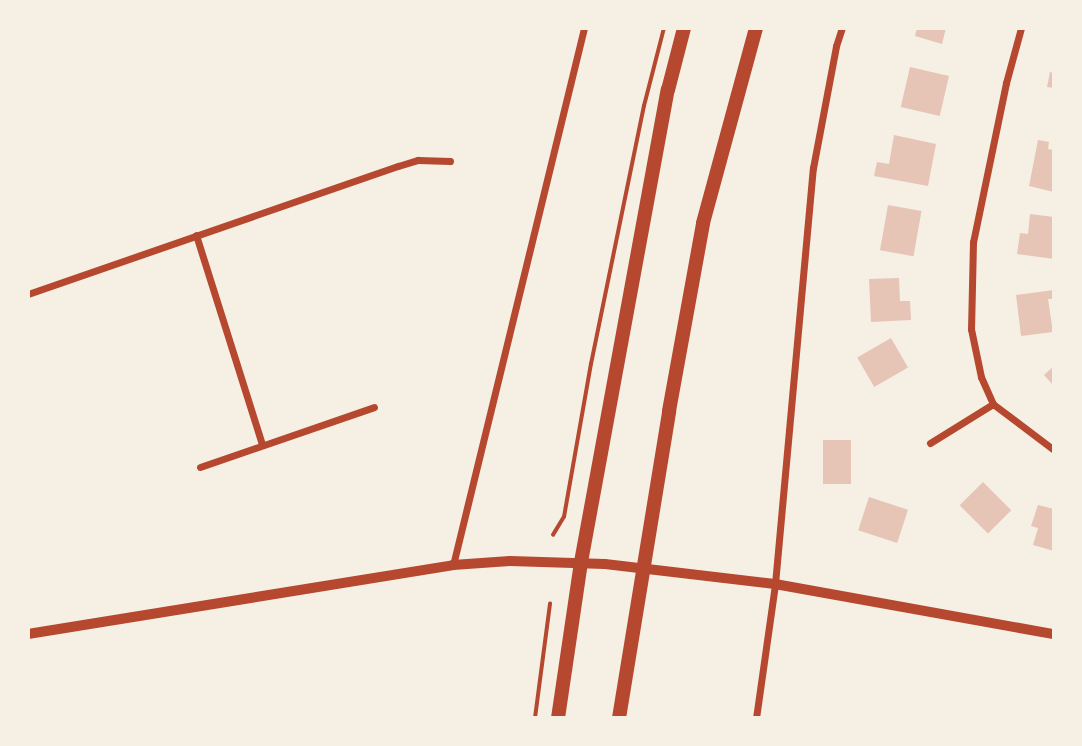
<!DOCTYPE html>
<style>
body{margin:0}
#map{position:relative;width:1082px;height:746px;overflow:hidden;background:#f6efe4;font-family:"Sofia Sans Condensed",sans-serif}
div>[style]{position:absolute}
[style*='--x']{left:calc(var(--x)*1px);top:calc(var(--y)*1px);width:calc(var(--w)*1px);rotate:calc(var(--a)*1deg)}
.building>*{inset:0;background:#e6c5b7;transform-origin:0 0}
.path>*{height:3.5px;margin:-1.75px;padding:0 1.75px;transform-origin:1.75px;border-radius:1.75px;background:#b5482f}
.minor>*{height:7px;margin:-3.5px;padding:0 3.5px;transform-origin:3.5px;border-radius:3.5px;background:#b5482f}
.tertiary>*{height:10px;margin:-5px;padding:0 5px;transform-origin:5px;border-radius:5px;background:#b5482f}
.trunk>*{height:14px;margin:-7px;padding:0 7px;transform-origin:7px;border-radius:7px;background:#b5482f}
span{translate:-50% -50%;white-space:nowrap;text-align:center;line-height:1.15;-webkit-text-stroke:7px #f6efe4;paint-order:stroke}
.frame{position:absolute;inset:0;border:30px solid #f6efe4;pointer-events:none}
</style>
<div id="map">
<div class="building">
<i style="clip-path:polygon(917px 28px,946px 28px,942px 44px,915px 36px)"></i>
<i style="left:910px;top:67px;width:40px;height:41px;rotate:13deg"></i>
<i style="clip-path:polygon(1050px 72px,1054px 73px,1054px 88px,1047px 87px)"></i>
<i style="clip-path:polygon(894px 135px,936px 144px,928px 186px,874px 176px,877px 162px,889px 164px)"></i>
<i style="clip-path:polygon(1038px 140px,1049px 142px,1048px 149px,1054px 150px,1054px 192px,1029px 186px)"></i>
<i style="left:888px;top:205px;width:34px;height:46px;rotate:10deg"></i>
<i style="clip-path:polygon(1030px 214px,1054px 217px,1054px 259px,1017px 254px,1020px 233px,1028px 234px)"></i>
<i style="clip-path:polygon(899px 278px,900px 301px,910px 301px,911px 320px,871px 322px,869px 279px)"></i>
<i style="clip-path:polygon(1054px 290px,1054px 299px,1048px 299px,1053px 332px,1021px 336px,1016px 295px)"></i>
<i style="left:891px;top:338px;width:34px;height:39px;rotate:60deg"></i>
<i style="clip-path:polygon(1054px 366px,1054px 386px,1044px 375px)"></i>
<i style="left:823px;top:440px;width:28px;height:44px"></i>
<i style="left:983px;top:482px;width:40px;height:33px;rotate:45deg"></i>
<i style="left:869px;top:497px;width:41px;height:35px;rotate:18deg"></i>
<i style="clip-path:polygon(1038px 505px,1054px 509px,1054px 551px,1033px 545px,1038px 528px,1031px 526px)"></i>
</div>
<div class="path">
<i style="--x:553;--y:535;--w:21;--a:-59"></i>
<i style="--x:564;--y:517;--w:155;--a:-80"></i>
<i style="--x:591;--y:364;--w:263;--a:-78.4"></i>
<i style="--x:644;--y:106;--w:81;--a:-75.6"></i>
<i style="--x:535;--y:718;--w:115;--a:-82.5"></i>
</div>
<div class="minor">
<i style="--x:1021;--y:28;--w:57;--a:105.3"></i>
<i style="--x:1006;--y:83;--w:162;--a:101.7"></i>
<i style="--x:973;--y:242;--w:87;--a:91.3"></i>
<i style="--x:971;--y:329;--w:49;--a:78.2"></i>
<i style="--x:981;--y:377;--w:30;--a:66"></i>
<i style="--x:993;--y:404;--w:76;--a:37"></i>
<i style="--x:196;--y:235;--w:219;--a:72.5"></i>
<i style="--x:28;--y:294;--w:392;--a:-19.1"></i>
<i style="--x:398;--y:166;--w:21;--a:-17"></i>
<i style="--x:418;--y:160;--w:32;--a:2"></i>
<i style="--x:930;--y:443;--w:74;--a:-31.8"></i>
<i style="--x:200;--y:467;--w:184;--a:-19"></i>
<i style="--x:453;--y:565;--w:553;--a:-76.29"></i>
<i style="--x:756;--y:718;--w:135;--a:-81.9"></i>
<i style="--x:775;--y:584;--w:418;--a:-84.8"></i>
<i style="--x:813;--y:168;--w:124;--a:-79.3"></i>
<i style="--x:836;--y:46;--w:19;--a:-72"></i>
</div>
<div class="tertiary">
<i style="--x:28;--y:634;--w:431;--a:-9.2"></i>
<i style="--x:453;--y:565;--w:57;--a:-4"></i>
<i style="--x:510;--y:561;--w:95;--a:1.8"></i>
<i style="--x:605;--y:564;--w:171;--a:6.7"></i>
<i style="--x:775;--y:584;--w:283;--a:10.2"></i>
</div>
<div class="trunk">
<i style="--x:558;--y:718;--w:158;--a:-81.6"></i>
<i style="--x:581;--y:562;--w:480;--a:-79.6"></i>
<i style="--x:668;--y:90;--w:64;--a:-75.5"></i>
<i style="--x:619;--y:718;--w:311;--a:-80.7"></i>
<i style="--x:669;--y:411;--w:191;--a:-79.7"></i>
<i style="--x:703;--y:223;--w:202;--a:-74.8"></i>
</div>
<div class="frame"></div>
</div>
